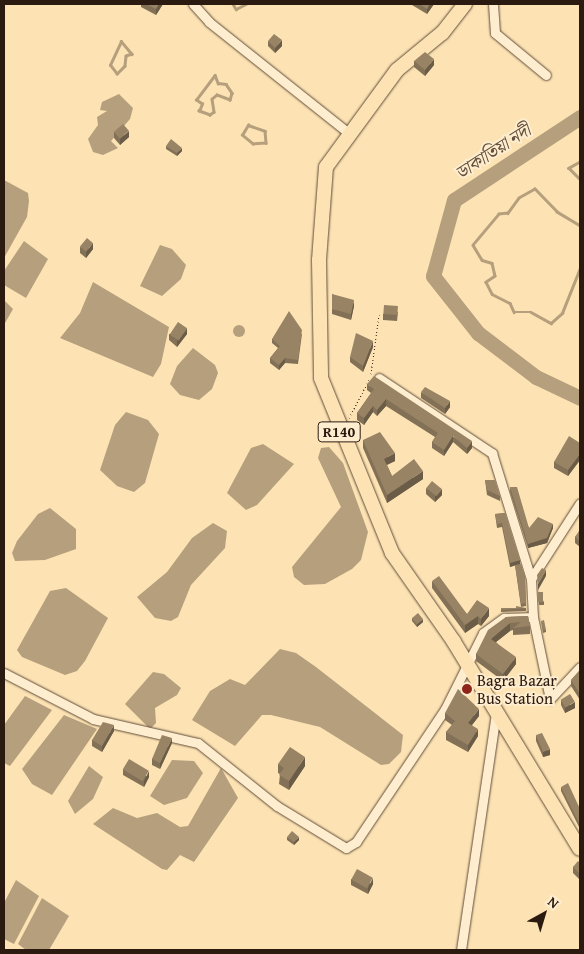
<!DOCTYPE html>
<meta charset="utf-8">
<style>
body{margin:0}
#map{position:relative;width:584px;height:954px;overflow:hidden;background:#fde3b4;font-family:"Gentium Book Plus","Noto Serif Bengali",serif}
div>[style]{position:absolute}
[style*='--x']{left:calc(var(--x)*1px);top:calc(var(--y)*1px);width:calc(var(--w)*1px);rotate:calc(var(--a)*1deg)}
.water>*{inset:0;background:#b69f7c}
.round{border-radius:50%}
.stream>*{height:2.5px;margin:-1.25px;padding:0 1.25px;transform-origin:1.25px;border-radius:1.25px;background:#b69f7c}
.river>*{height:15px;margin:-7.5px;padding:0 7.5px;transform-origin:7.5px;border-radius:7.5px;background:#b69f7c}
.path>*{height:1px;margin-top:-0.5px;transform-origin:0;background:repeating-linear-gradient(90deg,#2b1a10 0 1px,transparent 0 3.5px)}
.roads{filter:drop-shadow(0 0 1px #604c39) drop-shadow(0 0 1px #604c39)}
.street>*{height:9px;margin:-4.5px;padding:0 4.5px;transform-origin:4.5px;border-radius:4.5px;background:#feedce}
.primary>*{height:14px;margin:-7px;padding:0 7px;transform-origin:7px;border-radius:7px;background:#fde3b4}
.wall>*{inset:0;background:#837157}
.shaded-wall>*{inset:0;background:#6a5c47}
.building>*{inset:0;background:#988365;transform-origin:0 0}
.dots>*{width:14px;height:14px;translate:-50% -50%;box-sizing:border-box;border:2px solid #feedce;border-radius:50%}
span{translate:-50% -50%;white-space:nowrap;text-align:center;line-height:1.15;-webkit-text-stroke:4px #feedce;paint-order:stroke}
.shield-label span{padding:1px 4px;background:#feedce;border:1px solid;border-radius:4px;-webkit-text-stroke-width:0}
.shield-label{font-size:15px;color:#2b1a10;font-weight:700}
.poi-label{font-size:16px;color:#2b1a10}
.left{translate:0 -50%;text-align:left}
.water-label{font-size:18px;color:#634f3b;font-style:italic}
.frame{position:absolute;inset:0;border:5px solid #2b1a10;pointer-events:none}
.north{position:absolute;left:519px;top:889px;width:50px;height:50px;-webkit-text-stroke:4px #feedce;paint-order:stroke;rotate:39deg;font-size:14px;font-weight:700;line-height:20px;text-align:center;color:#2b1a10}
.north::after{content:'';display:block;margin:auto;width:18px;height:22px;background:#2b1a10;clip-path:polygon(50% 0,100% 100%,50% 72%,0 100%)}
</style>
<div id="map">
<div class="water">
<i style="clip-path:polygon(119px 94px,133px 108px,130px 119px,111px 141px,118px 148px,103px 155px,93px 152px,88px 139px,98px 125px,97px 117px,107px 111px,100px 110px,102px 102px)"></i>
<i style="clip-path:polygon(4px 180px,28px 193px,29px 201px,27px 217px,4px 258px)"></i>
<i style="clip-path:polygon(24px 241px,48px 259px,26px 298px,4px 285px,4px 271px)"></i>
<i style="clip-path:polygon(160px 245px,172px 249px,186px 265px,181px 279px,162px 296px,140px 286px)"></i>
<i style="clip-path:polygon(93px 282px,169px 327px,161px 364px,153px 377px,60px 338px,80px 313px)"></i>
<i style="clip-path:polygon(4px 300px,13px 309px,4px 325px)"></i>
<i class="round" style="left:233px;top:325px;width:12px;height:12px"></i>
<i style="clip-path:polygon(193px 348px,215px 365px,218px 373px,212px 389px,199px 400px,180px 395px,170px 384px,177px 366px)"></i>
<i style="clip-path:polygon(126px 412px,148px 420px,159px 434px,145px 483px,134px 492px,117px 486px,100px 470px,115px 425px)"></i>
<i style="clip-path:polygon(263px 444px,294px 464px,257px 505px,246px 510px,227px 493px,251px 448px)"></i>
<i style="clip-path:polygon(329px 447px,343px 463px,368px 532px,361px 560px,352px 569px,325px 584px,304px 585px,294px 577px,292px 567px,341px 507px,318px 458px,321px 448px)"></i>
<i style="clip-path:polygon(50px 508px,76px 529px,76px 549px,45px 560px,15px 561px,12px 553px,17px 541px,38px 514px)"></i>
<i style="clip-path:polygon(213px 523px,227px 531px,225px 548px,191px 585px,178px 617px,171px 621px,155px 618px,137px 597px,167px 572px,192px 538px)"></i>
<i style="clip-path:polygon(66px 588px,108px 618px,85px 661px,77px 671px,65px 675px,22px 657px,17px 650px,50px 591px)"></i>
<i style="clip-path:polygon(280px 649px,296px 653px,316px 667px,403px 735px,401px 752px,389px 764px,381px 765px,320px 727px,271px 715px,262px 715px,235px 746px,192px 720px,210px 691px,230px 679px,245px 685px)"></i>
<i style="clip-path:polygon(153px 672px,164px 674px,181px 688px,177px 695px,155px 708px,156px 723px,150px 729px,125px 704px)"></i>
<i style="clip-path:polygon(25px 696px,52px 710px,10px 766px,4px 763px,4px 725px)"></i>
<i style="clip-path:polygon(64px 715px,97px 729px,52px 795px,32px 784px,22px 769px)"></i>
<i style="clip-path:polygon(172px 760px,194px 761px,203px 773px,187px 798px,164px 805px,150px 796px)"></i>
<i style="clip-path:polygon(89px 766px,103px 777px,93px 799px,75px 814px,68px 801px)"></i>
<i style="clip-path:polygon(221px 768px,238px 798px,194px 862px,180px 855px,167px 870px,162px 869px,93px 824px,113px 808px,137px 818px,157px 813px,180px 827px,188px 826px)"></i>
<i style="clip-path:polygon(16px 880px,39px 896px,14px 944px,4px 939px,4px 903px)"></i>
<i style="clip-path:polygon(42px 898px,69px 916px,49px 950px,26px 950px,18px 944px)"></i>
</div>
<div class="stream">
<i style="--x:233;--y:4;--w:6;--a:59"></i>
<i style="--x:236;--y:9;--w:11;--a:-27"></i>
<i style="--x:121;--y:41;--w:17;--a:50"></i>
<i style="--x:132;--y:54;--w:6;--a:162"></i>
<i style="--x:126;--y:56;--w:10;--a:96"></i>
<i style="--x:125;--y:66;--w:11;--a:135"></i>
<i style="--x:117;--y:74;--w:11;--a:-128"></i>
<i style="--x:110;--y:65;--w:26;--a:-65"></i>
<i style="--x:215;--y:75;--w:9;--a:69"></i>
<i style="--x:218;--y:83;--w:8;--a:7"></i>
<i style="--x:226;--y:84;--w:11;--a:56"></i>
<i style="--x:232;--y:93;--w:7;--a:106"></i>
<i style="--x:230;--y:100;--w:14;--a:-159"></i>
<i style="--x:217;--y:95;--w:6;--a:141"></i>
<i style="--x:212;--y:99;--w:13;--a:81"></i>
<i style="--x:214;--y:112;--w:5;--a:143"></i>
<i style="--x:210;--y:115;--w:12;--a:-160"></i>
<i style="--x:199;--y:111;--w:8;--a:-67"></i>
<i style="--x:202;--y:104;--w:7;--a:-146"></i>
<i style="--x:196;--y:100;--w:31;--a:-53"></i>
<i style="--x:248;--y:125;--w:18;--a:19"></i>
<i style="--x:265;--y:131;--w:12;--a:85"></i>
<i style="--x:266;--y:143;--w:13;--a:176"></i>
<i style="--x:253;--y:144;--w:14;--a:-141"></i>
<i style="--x:242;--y:135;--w:12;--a:-59"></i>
<i style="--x:580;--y:162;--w:13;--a:151"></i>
<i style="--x:569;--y:168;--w:16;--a:45"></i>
<i style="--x:580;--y:226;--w:27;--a:-149"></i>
<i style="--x:557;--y:212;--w:32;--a:-134"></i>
<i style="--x:535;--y:189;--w:18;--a:151"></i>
<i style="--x:519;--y:198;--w:19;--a:126"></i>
<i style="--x:508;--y:213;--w:9;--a:174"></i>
<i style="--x:499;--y:214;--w:40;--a:130"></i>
<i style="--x:473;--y:245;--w:17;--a:59"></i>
<i style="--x:482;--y:260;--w:10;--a:17"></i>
<i style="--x:492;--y:263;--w:13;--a:77"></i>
<i style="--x:495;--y:276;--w:11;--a:146"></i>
<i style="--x:486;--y:282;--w:13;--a:63"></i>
<i style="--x:492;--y:294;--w:20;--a:27"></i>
<i style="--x:510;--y:303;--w:10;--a:66"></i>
<i style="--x:514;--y:312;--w:17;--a:0"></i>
<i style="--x:531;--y:312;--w:23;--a:29"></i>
<i style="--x:551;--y:323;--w:15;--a:-42"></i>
<i style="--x:562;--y:313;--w:48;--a:-68.2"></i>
</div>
<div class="river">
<i style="--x:580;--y:117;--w:151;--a:146.6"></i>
<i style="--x:454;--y:200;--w:79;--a:105.4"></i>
<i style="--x:433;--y:276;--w:73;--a:51.7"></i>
<i style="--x:478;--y:333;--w:73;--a:37.2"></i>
<i style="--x:536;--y:377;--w:49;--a:25.5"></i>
</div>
<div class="path">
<i style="--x:371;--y:374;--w:60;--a:-82.3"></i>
<i style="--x:349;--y:418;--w:45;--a:-62.3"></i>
</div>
<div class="roads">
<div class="street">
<i style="--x:193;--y:4;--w:24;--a:48"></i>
<i style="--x:209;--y:22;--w:180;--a:38.5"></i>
<i style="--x:493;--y:4;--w:29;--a:86"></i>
<i style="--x:495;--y:33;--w:66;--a:39.5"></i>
<i style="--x:379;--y:378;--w:136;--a:33.6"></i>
<i style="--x:492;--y:453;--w:132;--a:72.8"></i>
<i style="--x:531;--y:579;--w:38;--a:87"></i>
<i style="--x:533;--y:617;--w:84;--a:78.3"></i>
<i style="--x:550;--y:699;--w:44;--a:-46.8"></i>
<i style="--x:531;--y:579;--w:90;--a:-57.2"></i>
<i style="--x:4;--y:673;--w:100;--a:27.3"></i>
<i style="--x:93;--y:719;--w:108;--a:12.9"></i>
<i style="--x:198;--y:743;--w:101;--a:38.6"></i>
<i style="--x:277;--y:806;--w:81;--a:31.3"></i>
<i style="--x:346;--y:848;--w:12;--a:-31"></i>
<i style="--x:356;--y:842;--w:160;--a:-56.2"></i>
<i style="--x:445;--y:709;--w:85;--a:-63.4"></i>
<i style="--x:483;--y:633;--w:26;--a:-36"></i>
<i style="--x:504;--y:618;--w:29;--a:-2"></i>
<i style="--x:461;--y:950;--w:241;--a:-81.6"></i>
</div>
<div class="primary">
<i style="--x:465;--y:4;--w:37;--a:128"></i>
<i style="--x:442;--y:33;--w:58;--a:140.6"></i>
<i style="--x:397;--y:70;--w:120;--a:126.2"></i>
<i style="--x:326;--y:167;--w:93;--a:94.3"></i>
<i style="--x:319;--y:260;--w:118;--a:89"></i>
<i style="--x:321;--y:378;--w:189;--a:67.9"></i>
<i style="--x:392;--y:553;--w:108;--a:55.1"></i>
<i style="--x:454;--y:642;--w:242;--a:58.7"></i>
</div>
</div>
<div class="wall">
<i style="clip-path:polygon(141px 4px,163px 4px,156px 15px,141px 7px)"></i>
<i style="clip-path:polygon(412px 4px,434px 4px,427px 14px,412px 5px)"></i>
<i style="clip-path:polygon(268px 41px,282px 46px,275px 53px,268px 46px)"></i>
<i style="clip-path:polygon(414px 61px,434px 65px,425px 76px,414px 67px)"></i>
<i style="clip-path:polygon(114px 132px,129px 137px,120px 145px,114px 138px)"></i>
<i style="clip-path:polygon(166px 146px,182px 151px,177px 156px,166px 149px)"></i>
<i style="clip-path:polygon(80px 247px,93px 249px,86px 258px,80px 253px)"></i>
<i style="clip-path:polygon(332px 294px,354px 306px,351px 320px,332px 314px)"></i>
<i style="clip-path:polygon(398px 312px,397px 321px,383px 320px,383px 314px)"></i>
<i style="clip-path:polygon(169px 334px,187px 334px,177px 347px,169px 340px)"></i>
<i style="clip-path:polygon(302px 334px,298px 364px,285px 363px,279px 370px,270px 363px,270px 358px,278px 348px,272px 343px,272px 339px)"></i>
<i style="clip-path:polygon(373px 347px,363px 372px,350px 362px,350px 357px)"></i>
<i style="clip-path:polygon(367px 384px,472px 448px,467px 454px,453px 442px,444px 456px,432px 448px,432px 442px,435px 437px,386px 406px,377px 416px,373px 412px,364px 425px,357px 420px,357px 413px,371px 393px,367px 390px)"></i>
<i style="clip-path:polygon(421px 392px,450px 407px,445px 414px,421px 398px)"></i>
<i style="clip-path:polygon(363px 440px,395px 461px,387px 465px,392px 476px,423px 479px,387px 503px,363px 448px)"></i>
<i style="clip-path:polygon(580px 443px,580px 460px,568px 476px,554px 468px,554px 462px)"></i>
<i style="clip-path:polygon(485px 480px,500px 496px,500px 501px,487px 495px)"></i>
<i style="clip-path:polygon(510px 487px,529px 528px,553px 528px,547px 543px,528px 548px,510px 492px)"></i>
<i style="clip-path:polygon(426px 488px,442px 495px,435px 502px,426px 494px)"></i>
<i style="clip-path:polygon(505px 513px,520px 564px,525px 577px,526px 606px,521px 607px,515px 565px,510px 567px,502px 527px,497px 528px,495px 514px)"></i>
<i style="clip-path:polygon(580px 532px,580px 547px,575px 543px,575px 537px)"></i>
<i style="clip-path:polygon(432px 581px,467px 614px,489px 616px,481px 626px,478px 624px,465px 633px,432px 588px)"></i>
<i style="clip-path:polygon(538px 592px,544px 602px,544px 605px,539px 605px)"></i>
<i style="clip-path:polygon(501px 608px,526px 608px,526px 611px,501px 612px)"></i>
<i style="clip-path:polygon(528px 616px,530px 626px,530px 634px,513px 635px,513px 630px,510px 631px,496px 642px,516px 664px,503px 681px,476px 661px,476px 654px,506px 617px)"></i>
<i style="clip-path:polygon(412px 618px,423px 622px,417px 627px,412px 621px)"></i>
<i style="clip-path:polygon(541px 621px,546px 630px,546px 632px,543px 633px)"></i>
<i style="clip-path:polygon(580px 670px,580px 700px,571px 686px,571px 680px)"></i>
<i style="clip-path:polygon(561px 700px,575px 708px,565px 713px,561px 705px)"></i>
<i style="clip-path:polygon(445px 713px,479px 716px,472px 725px,478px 736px,468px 752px,446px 740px,446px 732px,452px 725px,445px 720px)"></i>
<i style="clip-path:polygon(114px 731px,102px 752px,92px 746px,92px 740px)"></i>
<i style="clip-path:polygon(536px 735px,550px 755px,543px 757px,536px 741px)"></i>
<i style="clip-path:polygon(172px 743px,160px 769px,152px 765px,152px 759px)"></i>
<i style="clip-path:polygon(278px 764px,305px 766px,289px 790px,279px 784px,280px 774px,278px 773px)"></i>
<i style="clip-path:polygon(123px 769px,149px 777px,144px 787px,123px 775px)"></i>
<i style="clip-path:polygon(561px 787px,580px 809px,580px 829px,561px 791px)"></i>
<i style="clip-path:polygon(287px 837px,299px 840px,294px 845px,287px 840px)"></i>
<i style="clip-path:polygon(580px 863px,580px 880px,573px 873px,573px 867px)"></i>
<i style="clip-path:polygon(351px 879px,373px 884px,368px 894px,351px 885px)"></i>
</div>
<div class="shaded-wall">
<i style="clip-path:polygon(159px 4px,163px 4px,156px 15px,156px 9px)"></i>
<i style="clip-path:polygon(430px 4px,434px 4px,427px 14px,427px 9px)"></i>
<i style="clip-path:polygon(282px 40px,282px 46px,275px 53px,275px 48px)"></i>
<i style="clip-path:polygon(434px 59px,434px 65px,425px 76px,425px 70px)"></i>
<i style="clip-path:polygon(129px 131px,129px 137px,120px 145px,120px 139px)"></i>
<i style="clip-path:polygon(182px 148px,182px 151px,177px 156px,177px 153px)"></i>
<i style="clip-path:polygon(93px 243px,93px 249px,86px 258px,86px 252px)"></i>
<i style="clip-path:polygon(354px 300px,354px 306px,351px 320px,351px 314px)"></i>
<i style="clip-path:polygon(187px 328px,187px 334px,177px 347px,177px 341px)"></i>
<i style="clip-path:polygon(373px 341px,373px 347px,363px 372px,363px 366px)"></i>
<i style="clip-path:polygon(285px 358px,285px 363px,279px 370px,279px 365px)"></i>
<i style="clip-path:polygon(386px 399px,386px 406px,377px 416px,377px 410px)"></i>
<i style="clip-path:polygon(450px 401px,450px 407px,445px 414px,445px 408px)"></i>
<i style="clip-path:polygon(373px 406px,373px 412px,364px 425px,364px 418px)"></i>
<i style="clip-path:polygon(360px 432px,360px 435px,355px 438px,355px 435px)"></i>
<i style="clip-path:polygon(453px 436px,453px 442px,444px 456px,444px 450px)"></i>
<i style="clip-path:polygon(472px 441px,472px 448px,467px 454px,467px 448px)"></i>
<i style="clip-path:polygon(395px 453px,395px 461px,384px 466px,384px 459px)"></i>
<i style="clip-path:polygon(580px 454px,580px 460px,568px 476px,568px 470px)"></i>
<i style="clip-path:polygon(423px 471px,423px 479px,387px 503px,387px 495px)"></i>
<i style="clip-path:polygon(442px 489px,442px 495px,435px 502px,435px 496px)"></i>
<i style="clip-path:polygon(553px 524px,553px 528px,547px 543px,528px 548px,528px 544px)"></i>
<i style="clip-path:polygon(520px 560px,520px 564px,510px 567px,510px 563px)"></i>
<i style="clip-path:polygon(546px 570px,546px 576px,538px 590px,538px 584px)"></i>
<i style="clip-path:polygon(489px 608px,489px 616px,481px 626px,481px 619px)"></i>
<i style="clip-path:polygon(478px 616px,478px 624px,465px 633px,465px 625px)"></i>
<i style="clip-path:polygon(423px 619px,423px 622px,417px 627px,417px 624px)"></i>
<i style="clip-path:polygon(510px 623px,510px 631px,491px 646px,491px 639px)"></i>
<i style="clip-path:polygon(516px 657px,516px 664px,503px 681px,503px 674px)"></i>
<i style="clip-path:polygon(575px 702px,575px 708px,565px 713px,565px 708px)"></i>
<i style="clip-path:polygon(479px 709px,479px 716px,468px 730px,468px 723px)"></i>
<i style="clip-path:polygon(114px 725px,114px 731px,102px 752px,102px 746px)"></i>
<i style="clip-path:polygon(478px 729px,478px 736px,468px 752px,468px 745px)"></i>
<i style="clip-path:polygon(172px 738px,172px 743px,160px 769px,160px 763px)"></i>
<i style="clip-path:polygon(550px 749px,550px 755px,543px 757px,543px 752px)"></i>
<i style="clip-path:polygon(305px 757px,305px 766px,289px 790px,289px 781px)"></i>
<i style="clip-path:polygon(149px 771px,149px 777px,144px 787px,144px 781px)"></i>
<i style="clip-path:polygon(299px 837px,299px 840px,294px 845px,294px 842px)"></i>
<i style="clip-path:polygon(373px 878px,373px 884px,368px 894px,368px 888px)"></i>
</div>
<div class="building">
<i style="clip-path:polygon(146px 4px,159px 4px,156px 9px)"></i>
<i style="clip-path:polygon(419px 4px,430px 4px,427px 9px)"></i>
<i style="clip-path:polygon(274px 34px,282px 40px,275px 48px,268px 41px)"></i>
<i style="clip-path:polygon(425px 52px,434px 59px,425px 70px,414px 61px)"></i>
<i style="left:123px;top:124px;width:9px;height:12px;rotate:49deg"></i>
<i style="clip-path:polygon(171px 139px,182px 148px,177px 153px,166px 146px)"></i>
<i style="left:87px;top:238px;width:8px;height:11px;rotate:40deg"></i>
<i style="clip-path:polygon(332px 294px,354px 300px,351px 314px,332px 309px)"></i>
<i style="left:384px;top:305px;width:14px;height:9px;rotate:4deg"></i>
<i style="clip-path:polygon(289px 311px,302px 330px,298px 360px,285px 358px,279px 365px,270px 358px,280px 346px,272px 339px)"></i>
<i style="left:178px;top:322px;width:11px;height:15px;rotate:34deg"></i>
<i style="clip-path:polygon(356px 333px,373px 341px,363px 366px,350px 357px)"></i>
<i style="clip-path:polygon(374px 376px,472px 441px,467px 448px,453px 436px,444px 450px,432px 442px,438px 433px,386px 399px,377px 410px,373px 406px,364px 418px,357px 413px,374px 389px,367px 384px)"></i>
<i style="clip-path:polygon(425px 387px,450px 401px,445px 408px,421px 392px)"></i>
<i style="clip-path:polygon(355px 427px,360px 432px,355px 435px,353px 430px)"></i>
<i style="clip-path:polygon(380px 432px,395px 453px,384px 459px,392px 476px,414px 459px,423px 471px,387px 495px,363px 440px)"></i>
<i style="clip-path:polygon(569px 436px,580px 443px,580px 454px,568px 470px,554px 462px)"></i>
<i style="clip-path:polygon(485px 480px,495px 480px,500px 496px,487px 490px)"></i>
<i style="left:432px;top:481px;width:13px;height:9px;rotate:39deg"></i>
<i style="clip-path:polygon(510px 487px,517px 487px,529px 528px,538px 517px,553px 524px,547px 538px,528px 544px)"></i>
<i style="clip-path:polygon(505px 513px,520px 560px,510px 563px,502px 523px,497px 524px,495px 514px)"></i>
<i style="clip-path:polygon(579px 531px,580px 532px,580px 541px,575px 537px)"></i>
<i style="clip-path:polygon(521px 564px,525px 577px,526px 603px,521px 604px,515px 565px)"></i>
<i style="clip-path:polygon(542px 568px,546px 570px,538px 584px,537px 575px)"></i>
<i style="clip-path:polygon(439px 576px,467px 614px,477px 600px,489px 608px,481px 619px,478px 616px,465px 625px,432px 581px)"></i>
<i style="left:538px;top:592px;width:5px;height:10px"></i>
<i style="clip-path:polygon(516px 606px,526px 608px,501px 610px,501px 608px,516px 608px)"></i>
<i style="left:418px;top:613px;width:8px;height:8px;rotate:50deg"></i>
<i style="clip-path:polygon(528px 616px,530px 626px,513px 628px,521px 622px,510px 623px,491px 639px,516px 657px,503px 674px,476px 654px,488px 630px,506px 617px)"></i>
<i style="clip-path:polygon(544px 620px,546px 630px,543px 630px,541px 621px)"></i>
<i style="clip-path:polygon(580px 670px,580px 694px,571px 680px)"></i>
<i style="clip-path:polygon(458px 689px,479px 709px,468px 723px,478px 729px,468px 745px,446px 732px,455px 721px,445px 713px)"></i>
<i style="left:570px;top:694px;width:9px;height:11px;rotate:58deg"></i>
<i style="clip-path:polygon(103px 722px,114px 725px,102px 746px,92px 740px)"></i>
<i style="clip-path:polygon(542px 733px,550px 749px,543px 752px,536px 735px)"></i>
<i style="clip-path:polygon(162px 735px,172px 738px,160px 763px,152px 759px)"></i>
<i style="clip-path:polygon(290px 747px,305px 757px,289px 781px,279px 775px,284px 768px,278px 764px)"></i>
<i style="left:129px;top:759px;width:23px;height:12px;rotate:31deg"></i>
<i style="clip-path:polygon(568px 783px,580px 809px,580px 825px,561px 787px)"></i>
<i style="clip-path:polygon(292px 831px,299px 837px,294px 842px,287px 837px)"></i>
<i style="clip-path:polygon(578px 861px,580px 863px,580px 874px,573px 867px)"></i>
<i style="left:357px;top:869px;width:18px;height:12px;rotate:29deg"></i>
</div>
<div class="dots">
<i style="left:467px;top:689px;background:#8f2418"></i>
</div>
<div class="shield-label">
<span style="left:339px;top:432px">R140</span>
</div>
<div class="poi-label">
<span class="left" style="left:477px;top:689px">Bagra Bazar<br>Bus Station</span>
</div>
<div class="water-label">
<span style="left:493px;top:152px;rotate:-33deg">ডাকাতিয়া নদী</span>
</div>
<div class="frame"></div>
<div class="north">N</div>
</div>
